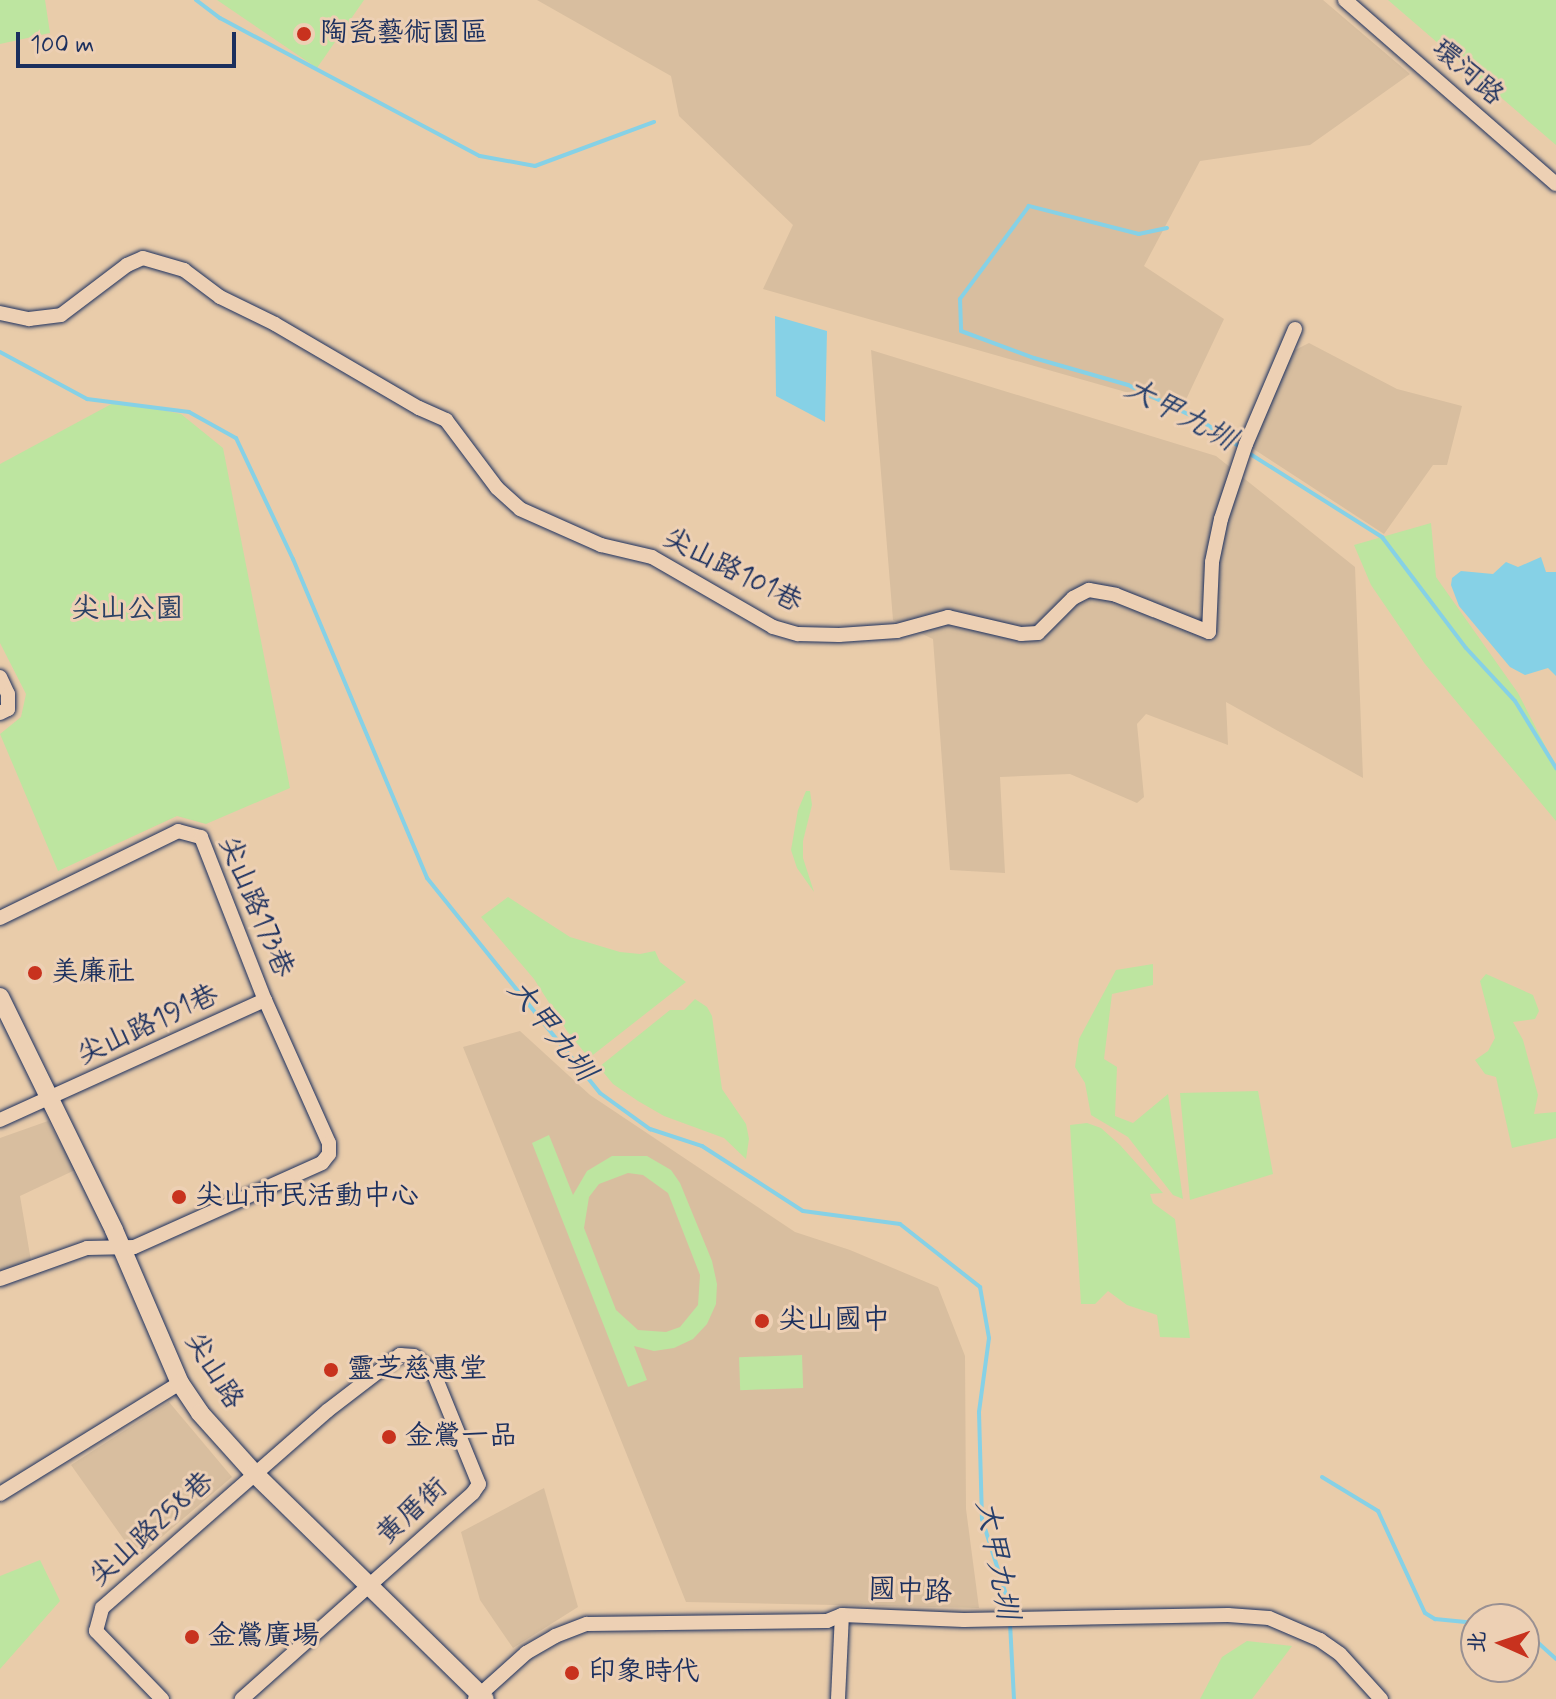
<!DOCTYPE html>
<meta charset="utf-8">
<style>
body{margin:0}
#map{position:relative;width:1556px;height:1699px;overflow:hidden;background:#e9ccaa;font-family:Mynerve,"LXGW WenKai TC",sans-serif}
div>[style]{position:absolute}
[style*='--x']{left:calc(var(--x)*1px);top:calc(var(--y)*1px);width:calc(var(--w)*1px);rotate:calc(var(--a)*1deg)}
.built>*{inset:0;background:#d8be9f}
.green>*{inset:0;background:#bde5a0;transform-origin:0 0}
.water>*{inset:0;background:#86d1e6}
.stream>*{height:4px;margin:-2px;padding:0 2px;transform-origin:2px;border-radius:2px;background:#86d1e6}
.roads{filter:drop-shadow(0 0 2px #1b2f5e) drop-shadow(0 0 2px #1b2f5e)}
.minor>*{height:14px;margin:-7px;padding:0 7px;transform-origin:7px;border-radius:7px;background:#edd0b4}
.tertiary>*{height:18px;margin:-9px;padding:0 9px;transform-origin:9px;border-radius:9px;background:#edd0b4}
.dots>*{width:22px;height:22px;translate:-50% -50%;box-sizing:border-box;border:4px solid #edd0b4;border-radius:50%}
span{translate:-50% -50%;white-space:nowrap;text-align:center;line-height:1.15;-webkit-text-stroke:6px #edd0b4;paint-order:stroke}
.poi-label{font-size:28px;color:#1b2f5e}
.left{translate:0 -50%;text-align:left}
.street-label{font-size:28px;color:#1b2f5e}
.park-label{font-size:28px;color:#2b4165}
.water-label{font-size:30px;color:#263f6c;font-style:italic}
.north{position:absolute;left:1460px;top:1603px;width:80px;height:80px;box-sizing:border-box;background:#edd0b4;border:2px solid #999092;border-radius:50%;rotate:273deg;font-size:22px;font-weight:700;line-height:32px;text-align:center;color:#1b2f5e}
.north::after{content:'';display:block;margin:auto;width:28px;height:36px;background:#c8321e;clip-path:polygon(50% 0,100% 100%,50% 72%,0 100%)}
.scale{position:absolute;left:16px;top:32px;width:220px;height:36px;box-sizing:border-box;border:4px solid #1b2f5e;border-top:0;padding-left:10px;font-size:24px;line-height:28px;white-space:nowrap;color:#1b2f5e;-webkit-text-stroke:6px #edd0b4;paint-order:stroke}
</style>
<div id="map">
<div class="built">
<i style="clip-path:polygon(537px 0,1323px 0,1410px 74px,1310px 145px,1200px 161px,1144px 266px,1224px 319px,1182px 408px,763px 289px,793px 225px,679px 116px,671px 76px)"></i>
<i style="clip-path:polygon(1309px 343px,1397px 389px,1462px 406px,1447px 465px,1433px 465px,1384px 534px,1252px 448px,1293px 351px)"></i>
<i style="clip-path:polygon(871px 350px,1216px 456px,1355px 567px,1363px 778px,1226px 702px,1228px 745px,1146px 714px,1137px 724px,1144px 797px,1137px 803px,1070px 774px,1000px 777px,1005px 873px,950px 870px,933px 639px,893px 620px)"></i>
<i style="clip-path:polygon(520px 1031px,590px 1095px,795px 1232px,850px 1250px,938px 1287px,965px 1356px,966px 1509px,979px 1608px,686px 1602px,463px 1047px)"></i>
<i style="clip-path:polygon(48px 1121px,75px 1170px,20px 1196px,31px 1261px,0 1273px,0 1138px)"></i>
<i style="clip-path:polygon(169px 1402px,232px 1477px,137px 1558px,71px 1465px)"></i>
<i style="clip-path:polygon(544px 1488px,578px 1607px,513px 1648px,480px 1600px,461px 1532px)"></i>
</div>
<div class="green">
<i style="clip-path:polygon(0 0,45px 0,50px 33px,0 44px)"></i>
<i style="clip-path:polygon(217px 0,364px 0,317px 68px)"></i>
<i style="clip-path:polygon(1388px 0,1556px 0,1556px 145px)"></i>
<i style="clip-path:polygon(117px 401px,181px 414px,223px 448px,290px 788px,206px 824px,177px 816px,58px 871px,0 734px,21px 717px,26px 694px,0 643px,0 464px)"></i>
<i style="clip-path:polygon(1431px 523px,1436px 577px,1518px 693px,1556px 767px,1556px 821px,1425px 664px,1371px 585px,1354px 545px)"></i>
<i style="clip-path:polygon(806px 791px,810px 791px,812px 805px,803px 841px,803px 858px,814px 892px,797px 868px,791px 850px,798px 810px)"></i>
<i style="clip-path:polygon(508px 897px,570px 937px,620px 952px,640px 954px,655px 951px,660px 962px,686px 982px,589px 1058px,567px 1031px,534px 979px,481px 917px)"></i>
<i style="clip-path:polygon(1153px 964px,1153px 985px,1112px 994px,1104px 1059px,1117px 1067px,1115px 1116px,1133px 1123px,1168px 1094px,1183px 1199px,1173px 1195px,1128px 1137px,1091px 1115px,1085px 1083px,1075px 1067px,1079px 1039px,1116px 970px)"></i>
<i style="clip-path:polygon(1486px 974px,1533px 995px,1539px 1011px,1535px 1019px,1513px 1022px,1523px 1040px,1538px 1095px,1534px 1114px,1556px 1112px,1556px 1138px,1512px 1148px,1496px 1077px,1485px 1074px,1475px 1060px,1488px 1051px,1495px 1038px,1480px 981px)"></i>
<i style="clip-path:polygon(695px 999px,707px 1007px,712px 1016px,722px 1089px,746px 1124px,749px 1139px,746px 1159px,724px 1138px,664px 1116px,638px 1101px,613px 1084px,599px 1067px,670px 1010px,684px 1010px)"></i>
<i style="clip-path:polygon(1258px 1091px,1273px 1174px,1190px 1200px,1180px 1093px)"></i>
<i style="clip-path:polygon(1087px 1123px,1101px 1128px,1120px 1145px,1163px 1193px,1150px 1194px,1153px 1203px,1175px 1219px,1190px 1338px,1160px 1337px,1157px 1315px,1127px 1305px,1108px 1291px,1095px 1304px,1081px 1304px,1070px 1125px)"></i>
<i style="clip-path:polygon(evenodd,549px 1135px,573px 1195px,587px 1171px,612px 1156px,647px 1156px,671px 1170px,680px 1183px,712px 1261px,717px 1284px,716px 1304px,707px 1324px,693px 1339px,674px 1348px,654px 1351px,634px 1346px,647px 1380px,628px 1387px,532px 1143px,549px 1135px,628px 1173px,643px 1175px,668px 1193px,700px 1275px,698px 1305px,680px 1327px,666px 1332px,638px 1330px,616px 1310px,584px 1228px,589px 1197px,599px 1184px,628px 1173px)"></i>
<i style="left:802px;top:1355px;width:33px;height:63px;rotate:88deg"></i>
<i style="clip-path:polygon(40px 1560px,60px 1601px,0 1669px,0 1576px)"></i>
<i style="clip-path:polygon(1247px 1641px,1292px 1646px,1252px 1699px,1200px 1699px,1222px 1657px)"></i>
</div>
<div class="water">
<i style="clip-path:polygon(775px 316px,827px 331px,825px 422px,776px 396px)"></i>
<i style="clip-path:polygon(1541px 557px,1546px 572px,1556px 572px,1556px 676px,1548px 668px,1525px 675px,1510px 667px,1459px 606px,1451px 585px,1452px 578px,1461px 571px,1493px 574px,1506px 562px,1518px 567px)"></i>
</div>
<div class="stream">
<i style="--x:196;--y:0;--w:30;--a:37"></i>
<i style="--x:220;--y:18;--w:294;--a:28"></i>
<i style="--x:480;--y:156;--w:56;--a:10.3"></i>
<i style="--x:535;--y:166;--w:127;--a:-20.3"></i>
<i style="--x:1167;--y:228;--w:29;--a:168"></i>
<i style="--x:1139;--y:234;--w:114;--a:-165.7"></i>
<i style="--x:1029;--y:206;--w:116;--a:126.6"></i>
<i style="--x:960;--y:299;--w:32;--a:88"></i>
<i style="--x:961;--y:331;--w:78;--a:20.3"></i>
<i style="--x:1034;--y:358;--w:98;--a:16"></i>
<i style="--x:1128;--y:385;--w:80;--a:25.9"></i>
<i style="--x:1200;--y:420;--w:48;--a:34"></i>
<i style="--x:0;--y:352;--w:99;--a:28.4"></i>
<i style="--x:87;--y:399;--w:103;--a:7.3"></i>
<i style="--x:189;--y:412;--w:54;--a:29"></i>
<i style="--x:236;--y:438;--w:134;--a:64.8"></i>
<i style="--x:293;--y:559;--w:346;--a:67.2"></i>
<i style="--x:427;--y:878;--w:276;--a:51.2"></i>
<i style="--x:600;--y:1093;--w:62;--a:35.8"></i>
<i style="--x:650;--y:1129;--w:55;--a:18.1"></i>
<i style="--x:702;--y:1146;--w:120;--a:32.8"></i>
<i style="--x:803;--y:1211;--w:98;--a:7.6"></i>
<i style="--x:900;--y:1224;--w:102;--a:38.2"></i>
<i style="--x:980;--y:1287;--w:52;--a:80"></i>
<i style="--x:989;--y:1338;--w:75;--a:97.7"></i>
<i style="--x:979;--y:1412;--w:107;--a:88.4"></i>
<i style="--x:982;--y:1519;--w:89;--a:72.4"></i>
<i style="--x:1009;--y:1604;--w:95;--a:87"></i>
<i style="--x:1247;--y:452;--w:160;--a:32.2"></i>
<i style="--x:1382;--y:537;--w:139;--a:52.9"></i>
<i style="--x:1466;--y:648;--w:72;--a:47.2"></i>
<i style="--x:1515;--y:701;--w:79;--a:58.5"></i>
<i style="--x:1322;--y:1477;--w:66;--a:31.3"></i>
<i style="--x:1378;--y:1511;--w:112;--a:65.3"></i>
<i style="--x:1425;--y:1613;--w:12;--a:31"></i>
<i style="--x:1435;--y:1619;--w:41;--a:5.6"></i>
<i style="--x:1524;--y:1630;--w:43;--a:42.2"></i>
</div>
<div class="roads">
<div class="minor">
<i style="--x:1345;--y:0;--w:280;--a:41.1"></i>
<i style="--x:0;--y:313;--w:30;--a:12"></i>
<i style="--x:29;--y:319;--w:32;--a:-7"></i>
<i style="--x:61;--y:315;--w:83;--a:-37.1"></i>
<i style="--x:127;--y:265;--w:17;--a:-24"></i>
<i style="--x:143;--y:258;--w:43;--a:16.3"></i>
<i style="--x:184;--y:270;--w:45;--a:36.9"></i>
<i style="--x:220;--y:297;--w:61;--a:26.1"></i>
<i style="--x:275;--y:324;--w:167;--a:30.3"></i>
<i style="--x:419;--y:408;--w:30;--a:24"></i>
<i style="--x:446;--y:420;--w:85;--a:53.1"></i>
<i style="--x:497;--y:488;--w:31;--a:42"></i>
<i style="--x:520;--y:509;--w:89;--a:24"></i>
<i style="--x:601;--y:545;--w:52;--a:13.2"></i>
<i style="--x:652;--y:557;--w:140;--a:30"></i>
<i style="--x:773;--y:627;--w:26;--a:16"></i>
<i style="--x:798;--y:634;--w:41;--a:1.4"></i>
<i style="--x:839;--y:635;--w:58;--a:-3.9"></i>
<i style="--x:897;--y:631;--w:53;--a:-15.4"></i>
<i style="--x:948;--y:617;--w:75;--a:13.1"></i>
<i style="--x:1021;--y:634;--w:17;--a:-3"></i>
<i style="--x:1038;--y:633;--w:49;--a:-45"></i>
<i style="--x:1073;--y:598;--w:18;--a:-27"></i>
<i style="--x:1089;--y:590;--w:27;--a:10"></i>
<i style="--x:1116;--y:595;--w:100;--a:21.7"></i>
<i style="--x:1209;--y:632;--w:70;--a:-87.5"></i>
<i style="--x:1212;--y:562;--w:44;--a:-78.2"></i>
<i style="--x:1221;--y:519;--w:79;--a:-71.6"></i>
<i style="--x:1246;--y:444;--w:125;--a:-66.9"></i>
<i style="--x:0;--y:677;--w:19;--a:65"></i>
<i style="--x:8;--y:694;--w:15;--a:90"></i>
<i style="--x:8;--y:709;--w:9;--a:153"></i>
<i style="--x:0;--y:918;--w:198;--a:-26"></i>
<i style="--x:178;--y:831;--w:24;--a:15"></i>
<i style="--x:201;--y:837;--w:175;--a:68.6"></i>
<i style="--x:265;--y:1000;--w:157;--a:65.9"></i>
<i style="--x:329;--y:1143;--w:11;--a:90"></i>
<i style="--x:329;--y:1154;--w:11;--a:128"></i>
<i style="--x:322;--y:1163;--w:206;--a:155.9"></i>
<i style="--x:134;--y:1247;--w:47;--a:178.8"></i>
<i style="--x:87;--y:1248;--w:92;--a:160.4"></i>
<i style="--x:0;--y:1120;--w:291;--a:-24.4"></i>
<i style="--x:0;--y:1494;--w:211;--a:-31.7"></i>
<i style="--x:162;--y:1699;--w:95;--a:-134.1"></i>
<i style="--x:96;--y:1631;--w:24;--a:-75"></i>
<i style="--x:102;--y:1608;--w:299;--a:-41.2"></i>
<i style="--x:327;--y:1411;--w:92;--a:-37.5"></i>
<i style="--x:400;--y:1355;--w:14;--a:4"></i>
<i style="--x:414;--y:1356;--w:27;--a:42"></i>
<i style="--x:434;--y:1374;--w:119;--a:67.8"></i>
<i style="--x:479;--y:1484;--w:11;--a:124"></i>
<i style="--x:473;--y:1493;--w:310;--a:138.3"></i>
<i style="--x:475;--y:1699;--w:69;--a:-42"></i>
<i style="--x:526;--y:1653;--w:34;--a:-30"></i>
<i style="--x:555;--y:1636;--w:34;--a:-21"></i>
<i style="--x:587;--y:1624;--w:240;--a:-0.7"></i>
<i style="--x:827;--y:1621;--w:16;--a:-22"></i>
<i style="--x:842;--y:1615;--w:122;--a:2.3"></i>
<i style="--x:964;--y:1620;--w:264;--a:-1.1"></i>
<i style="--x:1228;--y:1615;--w:41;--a:4.2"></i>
<i style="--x:1269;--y:1618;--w:56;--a:23.3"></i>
<i style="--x:1320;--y:1640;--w:24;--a:35"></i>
<i style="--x:1340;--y:1654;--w:61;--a:47.7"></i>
<i style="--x:838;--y:1699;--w:84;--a:-87.3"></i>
</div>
<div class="tertiary">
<i style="--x:0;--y:997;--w:259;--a:63.9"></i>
<i style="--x:114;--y:1230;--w:167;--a:66.7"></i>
<i style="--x:180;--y:1383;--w:36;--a:56"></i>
<i style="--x:200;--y:1413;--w:81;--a:48"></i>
<i style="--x:254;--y:1473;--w:323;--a:44.4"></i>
</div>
</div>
<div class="dots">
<i style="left:304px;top:34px;background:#c8321e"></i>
<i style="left:35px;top:973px;background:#c8321e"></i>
<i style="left:179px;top:1197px;background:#c8321e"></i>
<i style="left:762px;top:1321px;background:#c8321e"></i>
<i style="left:331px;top:1370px;background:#c8321e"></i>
<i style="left:389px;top:1437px;background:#c8321e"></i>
<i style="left:192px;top:1637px;background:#c8321e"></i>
<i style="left:572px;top:1673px;background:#c8321e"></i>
</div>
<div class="poi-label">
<span class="left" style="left:320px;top:34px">陶瓷藝術園區</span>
<span class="left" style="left:51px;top:973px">美廉社</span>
<span class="left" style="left:195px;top:1197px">尖山市民活動中心</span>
<span class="left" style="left:778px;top:1321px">尖山國中</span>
<span class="left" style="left:347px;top:1370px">靈芝慈惠堂</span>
<span class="left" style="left:405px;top:1437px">金鶯一品</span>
<span class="left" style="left:208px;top:1637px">金鶯廣場</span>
<span class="left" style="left:588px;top:1673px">印象時代</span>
</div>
<div class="street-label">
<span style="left:1467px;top:73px;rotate:41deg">環河路</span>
<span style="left:732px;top:571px;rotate:27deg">尖山路101巷</span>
<span style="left:255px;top:907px;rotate:67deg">尖山路173巷</span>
<span style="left:148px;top:1026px;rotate:-25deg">尖山路191巷</span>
<span style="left:213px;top:1371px;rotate:58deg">尖山路</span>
<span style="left:413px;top:1512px;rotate:-42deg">黃厝街</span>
<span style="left:152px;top:1530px;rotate:-42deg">尖山路258巷</span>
<span style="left:910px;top:1592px;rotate:2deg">國中路</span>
</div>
<div class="park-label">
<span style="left:127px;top:610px">尖山公園</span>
</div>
<div class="water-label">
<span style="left:1180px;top:415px;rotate:28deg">大甲九圳</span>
<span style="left:551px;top:1031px;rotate:51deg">大甲九圳</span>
<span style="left:996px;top:1560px;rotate:79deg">大甲九圳</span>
</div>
<div class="north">北</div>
<div class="scale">100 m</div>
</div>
